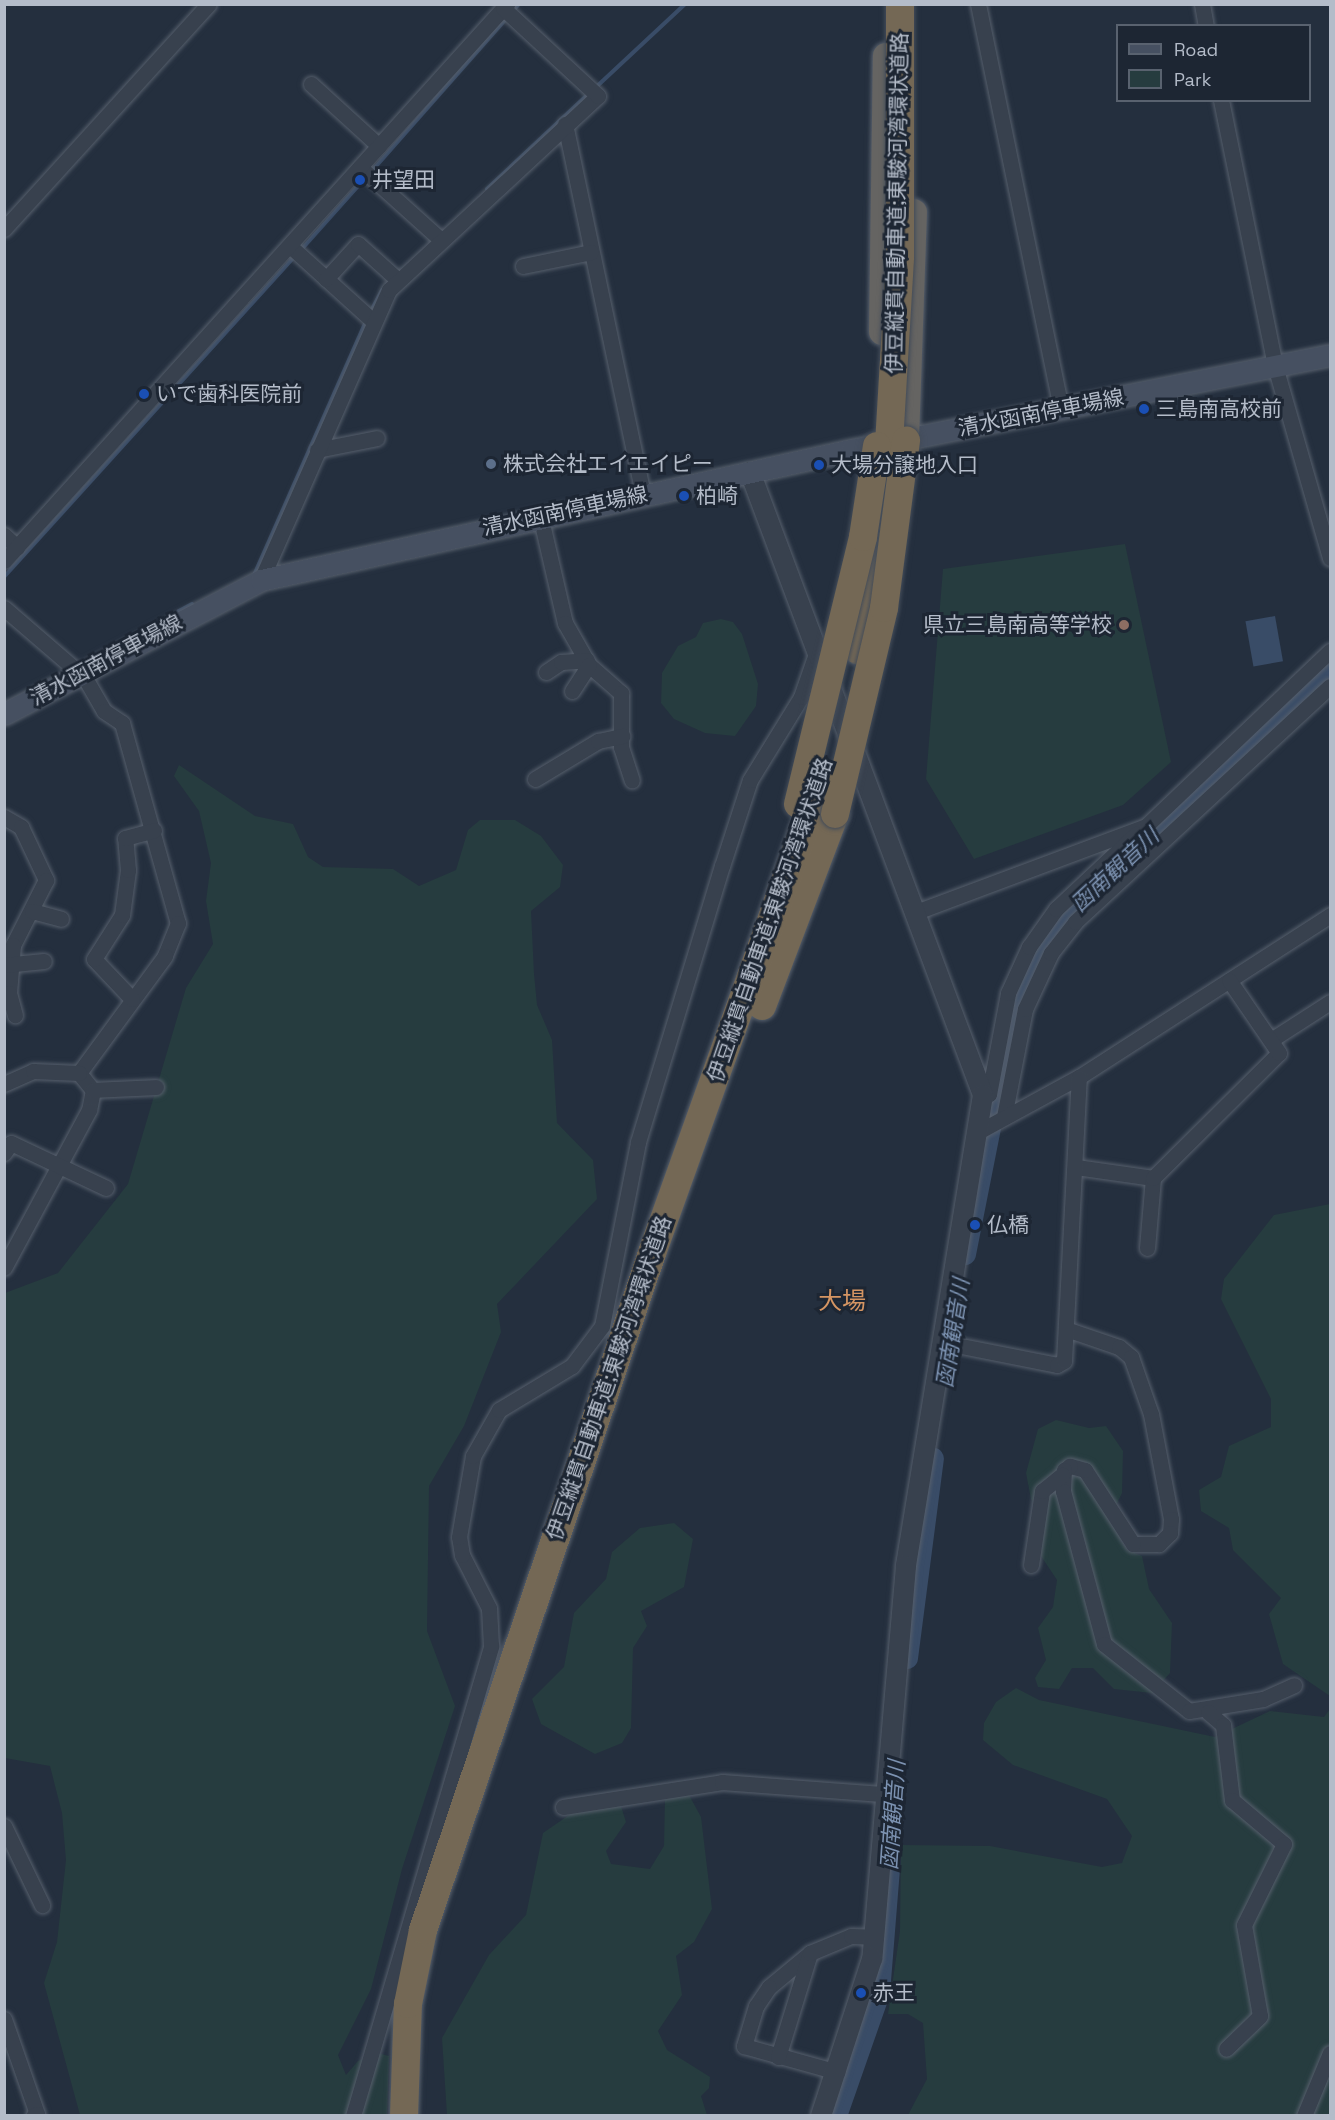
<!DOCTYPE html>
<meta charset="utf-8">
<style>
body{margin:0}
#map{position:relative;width:1335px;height:2120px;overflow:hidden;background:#242f3e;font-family:"Space Grotesk","Noto Sans JP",sans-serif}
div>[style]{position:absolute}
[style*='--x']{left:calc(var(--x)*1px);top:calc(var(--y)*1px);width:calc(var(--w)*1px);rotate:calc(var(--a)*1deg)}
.green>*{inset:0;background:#263c3f}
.water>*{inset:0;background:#394c67;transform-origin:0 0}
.stream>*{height:4px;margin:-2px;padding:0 2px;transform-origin:2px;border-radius:2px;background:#394c67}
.river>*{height:22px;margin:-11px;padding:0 11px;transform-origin:11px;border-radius:11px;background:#394c67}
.roads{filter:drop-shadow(0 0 2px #565f6c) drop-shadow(0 0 2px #565f6c)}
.minor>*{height:15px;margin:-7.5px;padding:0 7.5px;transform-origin:7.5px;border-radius:7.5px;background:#38414e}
.tertiary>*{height:20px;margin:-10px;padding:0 10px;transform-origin:10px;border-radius:10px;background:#38414e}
.secondary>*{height:21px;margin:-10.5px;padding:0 10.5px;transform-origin:10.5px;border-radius:10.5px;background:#465061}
.trunk>*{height:26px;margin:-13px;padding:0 13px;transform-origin:13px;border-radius:13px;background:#656462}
.motorway>*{height:28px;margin:-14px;padding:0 14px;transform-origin:14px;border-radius:14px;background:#746855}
.bridges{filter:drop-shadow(0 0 2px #434c59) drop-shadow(0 0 2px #434c59)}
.motorway-bridge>*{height:28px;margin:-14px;padding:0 14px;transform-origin:14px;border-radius:14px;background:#746855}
.dots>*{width:16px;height:16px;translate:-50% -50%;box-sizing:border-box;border:3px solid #1d2633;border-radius:50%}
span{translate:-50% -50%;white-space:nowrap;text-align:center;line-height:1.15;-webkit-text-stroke:6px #1d2633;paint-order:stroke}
.poi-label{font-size:21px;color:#b4bcc9}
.left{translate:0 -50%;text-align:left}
.right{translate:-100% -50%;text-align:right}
.street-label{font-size:21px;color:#b4bcc9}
.water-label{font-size:22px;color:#7c92b1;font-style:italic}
.quarter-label{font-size:24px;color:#d59563}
.frame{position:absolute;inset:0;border:6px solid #b4bcc9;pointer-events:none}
.legend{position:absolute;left:1116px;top:24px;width:195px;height:78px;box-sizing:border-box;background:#1d2633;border:2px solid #59626f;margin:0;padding:8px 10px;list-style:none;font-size:18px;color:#b4bcc9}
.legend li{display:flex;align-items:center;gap:12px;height:30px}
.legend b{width:30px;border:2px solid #59626f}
</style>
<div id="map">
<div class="green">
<i style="clip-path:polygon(1125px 544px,1171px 762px,1123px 805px,974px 859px,926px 779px,943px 569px)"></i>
<i style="clip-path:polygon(721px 619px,733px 622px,742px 634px,758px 684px,756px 706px,735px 736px,705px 733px,674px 719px,661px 703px,662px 673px,678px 646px,696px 637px,703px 623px)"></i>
<i style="clip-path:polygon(179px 765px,255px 816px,293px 824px,308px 857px,323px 867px,393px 869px,419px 886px,456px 870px,468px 830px,480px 820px,515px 820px,541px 836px,563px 865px,560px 887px,531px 911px,534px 974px,537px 1005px,552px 1040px,557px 1123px,593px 1160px,597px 1199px,497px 1304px,501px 1332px,464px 1426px,429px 1486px,427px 1631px,455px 1706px,402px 1869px,371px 1989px,338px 2055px,346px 2075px,358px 2061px,377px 2053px,389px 2056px,387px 2115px,80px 2115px,44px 1983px,57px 1942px,66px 1860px,62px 1813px,50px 1766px,5px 1758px,5px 1293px,58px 1273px,128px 1184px,186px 988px,213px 944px,206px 901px,211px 863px,199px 811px,174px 776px)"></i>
<i style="clip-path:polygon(1330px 1204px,1330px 1696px,1283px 1664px,1269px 1614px,1281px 1598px,1233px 1550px,1229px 1528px,1201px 1511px,1199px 1490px,1221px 1477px,1229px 1446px,1271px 1427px,1271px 1399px,1221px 1299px,1224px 1279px,1274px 1215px)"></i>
<i style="clip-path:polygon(1056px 1420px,1089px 1428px,1106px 1426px,1123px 1451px,1122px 1493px,1115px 1507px,1120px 1538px,1127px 1550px,1142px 1556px,1149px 1589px,1172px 1623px,1170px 1673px,1152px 1693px,1114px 1689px,1093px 1668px,1072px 1668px,1059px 1689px,1038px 1687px,1035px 1678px,1046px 1660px,1038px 1628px,1053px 1607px,1057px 1580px,1039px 1553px,1043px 1518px,1031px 1499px,1026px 1473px,1038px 1429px)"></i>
<i style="clip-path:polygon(674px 1523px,693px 1539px,684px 1587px,641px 1611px,647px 1626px,633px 1648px,631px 1728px,622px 1743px,595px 1754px,541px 1724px,532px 1699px,564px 1667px,574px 1613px,606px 1579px,612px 1552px,640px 1528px)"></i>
<i style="clip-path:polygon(1016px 1688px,1039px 1700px,1215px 1737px,1270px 1711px,1324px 1717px,1330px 1709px,1330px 2115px,908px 2115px,927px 2079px,923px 2023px,908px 2014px,888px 2014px,900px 1931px,901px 1845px,990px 1846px,1102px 1867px,1122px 1863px,1132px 1836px,1107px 1799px,1013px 1765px,983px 1740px,984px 1723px,996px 1702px)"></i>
<i style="clip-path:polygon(689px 1795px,701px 1817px,712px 1909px,694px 1942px,676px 1956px,682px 1995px,658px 2031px,667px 2050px,710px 2077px,709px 2088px,701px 2096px,707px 2115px,447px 2115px,442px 2038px,489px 1955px,526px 1915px,543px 1833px,572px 1813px,620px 1803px,626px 1822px,606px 1851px,611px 1864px,650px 1869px,664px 1846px,665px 1798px)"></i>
</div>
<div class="water">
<i style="left:1275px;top:616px;width:46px;height:30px;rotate:80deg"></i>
</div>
<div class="stream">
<i style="--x:512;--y:12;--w:11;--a:-49"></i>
<i style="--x:594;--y:89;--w:125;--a:-43"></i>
<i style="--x:371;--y:172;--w:205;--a:-48.6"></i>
<i style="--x:487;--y:189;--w:139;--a:-43.2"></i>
<i style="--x:301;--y:250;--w:98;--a:-48.3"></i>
<i style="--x:370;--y:313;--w:26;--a:-62"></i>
<i style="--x:255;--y:573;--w:278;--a:-66.2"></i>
<i style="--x:4;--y:577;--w:435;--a:-47.8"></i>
<i style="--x:124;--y:640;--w:77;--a:-27.9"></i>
</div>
<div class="river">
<i style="--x:965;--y:1254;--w:248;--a:-78.8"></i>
<i style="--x:1013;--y:1011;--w:86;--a:-63.7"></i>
<i style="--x:1051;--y:934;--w:34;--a:-50"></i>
<i style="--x:1073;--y:908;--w:347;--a:-42.2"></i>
<i style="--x:907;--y:1658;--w:201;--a:-82.6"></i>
<i style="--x:836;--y:2116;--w:130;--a:-70.7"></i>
<i style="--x:879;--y:1993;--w:175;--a:-85.4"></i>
</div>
<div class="roads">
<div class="minor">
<i style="--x:978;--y:4;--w:412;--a:78.4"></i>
<i style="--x:1202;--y:4;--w:22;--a:80"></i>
<i style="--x:311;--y:84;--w:92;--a:42.4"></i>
<i style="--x:1221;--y:100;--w:271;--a:78.5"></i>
<i style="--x:1275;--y:366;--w:200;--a:74"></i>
<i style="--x:565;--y:124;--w:379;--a:78.1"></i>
<i style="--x:360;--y:167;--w:108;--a:42"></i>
<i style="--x:4;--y:229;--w:304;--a:-47.7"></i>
<i style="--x:290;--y:246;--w:112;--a:42.1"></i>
<i style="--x:523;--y:266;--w:69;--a:-11.6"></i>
<i style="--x:326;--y:279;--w:47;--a:-47.6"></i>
<i style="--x:358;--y:244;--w:54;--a:42"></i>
<i style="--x:317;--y:450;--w:61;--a:-11.3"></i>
<i style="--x:540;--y:515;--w:111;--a:77"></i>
<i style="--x:565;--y:623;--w:48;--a:60.3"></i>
<i style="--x:589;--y:665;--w:43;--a:41.2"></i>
<i style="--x:621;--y:693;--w:54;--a:90"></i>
<i style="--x:621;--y:747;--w:35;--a:72"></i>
<i style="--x:4;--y:535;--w:18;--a:43"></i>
<i style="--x:4;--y:561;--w:751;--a:-47.92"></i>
<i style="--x:261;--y:580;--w:317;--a:-66.2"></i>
<i style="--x:389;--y:290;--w:285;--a:-42.9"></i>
<i style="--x:598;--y:96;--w:129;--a:-137.2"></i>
<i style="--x:4;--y:608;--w:107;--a:40.8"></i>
<i style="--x:85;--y:678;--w:38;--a:60"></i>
<i style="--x:104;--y:711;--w:22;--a:34"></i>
<i style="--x:122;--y:723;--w:208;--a:74.4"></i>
<i style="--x:178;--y:923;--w:35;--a:112"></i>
<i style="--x:165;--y:956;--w:145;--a:126.3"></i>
<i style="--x:79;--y:1073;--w:22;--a:51"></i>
<i style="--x:93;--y:1090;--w:20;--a:101"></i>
<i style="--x:89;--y:1110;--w:179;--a:118.3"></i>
<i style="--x:546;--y:672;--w:18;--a:-34"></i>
<i style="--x:561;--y:662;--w:26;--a:-4"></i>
<i style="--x:572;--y:691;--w:31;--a:-57"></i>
<i style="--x:535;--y:779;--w:74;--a:-31.1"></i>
<i style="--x:598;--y:741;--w:25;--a:-12"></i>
<i style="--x:4;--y:817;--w:20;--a:30"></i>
<i style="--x:21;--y:827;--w:59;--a:64.7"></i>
<i style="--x:46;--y:880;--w:73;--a:116.9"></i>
<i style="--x:13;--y:945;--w:48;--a:94.8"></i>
<i style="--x:9;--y:993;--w:23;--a:75"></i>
<i style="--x:32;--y:911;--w:30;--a:15"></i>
<i style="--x:916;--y:912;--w:246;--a:-20.5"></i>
<i style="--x:1146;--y:826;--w:254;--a:-43.6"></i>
<i style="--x:4;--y:965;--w:40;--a:-5.7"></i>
<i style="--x:132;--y:999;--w:55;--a:-133.5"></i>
<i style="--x:94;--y:959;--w:52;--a:-57.5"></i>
<i style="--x:122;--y:915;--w:45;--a:-82.4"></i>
<i style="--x:128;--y:870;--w:32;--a:-95"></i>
<i style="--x:125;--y:838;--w:30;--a:-15"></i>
<i style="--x:1271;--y:1040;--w:70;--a:-32.8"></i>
<i style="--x:4;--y:1084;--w:32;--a:-24"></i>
<i style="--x:33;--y:1071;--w:46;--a:2.5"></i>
<i style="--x:93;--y:1090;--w:63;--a:-2.7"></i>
<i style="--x:983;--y:1095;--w:6;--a:-9"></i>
<i style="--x:989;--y:1094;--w:103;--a:-79.3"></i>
<i style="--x:1008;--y:993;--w:51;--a:-65.5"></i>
<i style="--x:1029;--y:947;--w:47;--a:-54.6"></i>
<i style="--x:1056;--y:909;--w:110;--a:-43.2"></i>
<i style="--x:1004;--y:1117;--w:110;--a:-79"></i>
<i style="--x:1025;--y:1009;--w:62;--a:-65.1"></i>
<i style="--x:1051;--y:953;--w:39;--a:-52"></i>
<i style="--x:1075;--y:922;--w:347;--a:-42.8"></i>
<i style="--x:978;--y:1132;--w:115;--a:-28.6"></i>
<i style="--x:1079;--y:1077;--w:299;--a:-32.8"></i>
<i style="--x:4;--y:1153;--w:12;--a:-55"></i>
<i style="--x:11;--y:1143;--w:105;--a:25.3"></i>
<i style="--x:1076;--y:1167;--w:78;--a:8.1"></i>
<i style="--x:1147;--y:1248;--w:70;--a:-85.1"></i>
<i style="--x:1153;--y:1178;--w:177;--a:-44.8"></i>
<i style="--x:1279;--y:1053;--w:88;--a:-124.4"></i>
<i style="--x:1066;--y:1329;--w:56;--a:18.8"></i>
<i style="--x:1119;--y:1347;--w:16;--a:40"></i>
<i style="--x:1131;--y:1357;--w:60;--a:70.7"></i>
<i style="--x:1151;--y:1414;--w:107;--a:79.2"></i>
<i style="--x:1171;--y:1519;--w:14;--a:94"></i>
<i style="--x:1170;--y:1533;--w:16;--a:135"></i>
<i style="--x:1159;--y:1544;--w:26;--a:180"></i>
<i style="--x:1133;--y:1544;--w:88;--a:-123"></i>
<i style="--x:1085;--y:1470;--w:16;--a:-165"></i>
<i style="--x:1070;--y:1466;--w:7;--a:146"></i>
<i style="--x:1064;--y:1470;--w:21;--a:93"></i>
<i style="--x:1063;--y:1491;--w:158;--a:75"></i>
<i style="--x:1104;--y:1644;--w:108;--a:38.2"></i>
<i style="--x:1189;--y:1711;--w:75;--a:-9.2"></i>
<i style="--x:1263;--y:1699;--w:34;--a:-24"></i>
<i style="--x:941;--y:1342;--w:118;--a:11.2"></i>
<i style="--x:1057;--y:1365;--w:8;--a:-30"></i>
<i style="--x:1064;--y:1361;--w:284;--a:-87"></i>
<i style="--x:1031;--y:1565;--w:75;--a:-81.5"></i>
<i style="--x:1042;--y:1491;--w:26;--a:-39"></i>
<i style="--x:1208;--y:1712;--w:20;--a:41"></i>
<i style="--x:1223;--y:1725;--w:76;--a:83.2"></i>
<i style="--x:1232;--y:1800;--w:68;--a:40.2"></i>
<i style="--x:1284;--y:1844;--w:90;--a:116.3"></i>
<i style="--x:1244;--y:1925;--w:92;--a:80"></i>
<i style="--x:1260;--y:2016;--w:47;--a:135.9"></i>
<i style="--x:563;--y:1807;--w:161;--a:-8.9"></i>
<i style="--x:722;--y:1782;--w:160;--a:4.3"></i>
<i style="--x:4;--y:1826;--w:88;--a:64.3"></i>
<i style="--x:810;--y:1953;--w:53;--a:140.3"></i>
<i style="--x:769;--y:1987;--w:23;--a:124"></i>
<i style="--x:756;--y:2006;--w:42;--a:106.7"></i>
<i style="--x:744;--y:2046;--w:97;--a:15.6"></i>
<i style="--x:4;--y:2019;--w:101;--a:70.8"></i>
<i style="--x:37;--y:2114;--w:4;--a:153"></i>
<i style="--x:778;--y:2057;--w:109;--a:-72.9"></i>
<i style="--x:810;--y:1953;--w:44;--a:-22.5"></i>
<i style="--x:851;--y:1936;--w:23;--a:2"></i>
<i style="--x:353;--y:2116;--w:490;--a:-73.6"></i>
<i style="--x:491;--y:1646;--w:38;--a:-93"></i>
<i style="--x:489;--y:1608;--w:59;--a:-117"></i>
<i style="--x:462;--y:1555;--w:18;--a:-99"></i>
<i style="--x:459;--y:1537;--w:82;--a:-80.2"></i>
<i style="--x:473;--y:1456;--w:53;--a:-60.5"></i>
<i style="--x:499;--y:1410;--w:85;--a:-31.1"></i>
<i style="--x:572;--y:1366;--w:50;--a:-53.1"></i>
<i style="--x:602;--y:1326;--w:187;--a:-78.9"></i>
<i style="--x:638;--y:1142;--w:288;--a:-73.1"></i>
<i style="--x:722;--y:866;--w:90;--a:-72"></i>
<i style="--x:750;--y:780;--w:97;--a:-58.4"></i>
<i style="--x:801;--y:697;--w:52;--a:-70.9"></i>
<i style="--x:1304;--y:2116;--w:68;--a:-67.6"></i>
</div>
<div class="tertiary">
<i style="--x:750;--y:472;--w:665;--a:69.49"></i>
<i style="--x:983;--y:1095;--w:477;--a:99.3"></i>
<i style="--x:906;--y:1566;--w:394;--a:94.9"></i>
<i style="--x:872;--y:1959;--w:165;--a:108"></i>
</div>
<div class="secondary">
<i style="--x:4;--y:714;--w:290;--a:-27.5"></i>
<i style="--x:261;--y:580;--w:604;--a:-12.43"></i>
<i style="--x:851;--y:450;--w:488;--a:-11.2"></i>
</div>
<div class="trunk">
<i style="--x:882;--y:332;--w:276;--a:-89.2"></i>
<i style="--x:906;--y:440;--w:228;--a:-88"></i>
</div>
<div class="motorway">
<i style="--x:858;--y:650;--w:166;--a:-81"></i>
<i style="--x:762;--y:1006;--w:205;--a:-69.2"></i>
<i style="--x:404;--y:2116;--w:112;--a:-88"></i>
<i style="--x:408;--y:2004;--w:76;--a:-78.5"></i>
<i style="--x:423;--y:1930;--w:715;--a:-71.31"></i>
<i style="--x:652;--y:1253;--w:475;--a:-70.3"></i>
</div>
</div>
<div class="bridges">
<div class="motorway-bridge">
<i style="--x:889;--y:444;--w:187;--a:-86.6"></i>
<i style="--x:900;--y:257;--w:253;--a:-90"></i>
<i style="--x:798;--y:804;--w:275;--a:-76.3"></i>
<i style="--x:863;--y:537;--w:92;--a:-81.3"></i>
<i style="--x:835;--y:814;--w:212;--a:-76.6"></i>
<i style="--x:884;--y:608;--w:169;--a:-82.5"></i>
</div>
</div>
<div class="dots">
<i style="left:360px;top:180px;background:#1a4fb4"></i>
<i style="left:144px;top:394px;background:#1a4fb4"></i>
<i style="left:1144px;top:409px;background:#1a4fb4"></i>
<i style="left:491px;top:464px;background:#5c6f8a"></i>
<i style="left:819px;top:465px;background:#1a4fb4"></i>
<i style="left:684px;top:496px;background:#1a4fb4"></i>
<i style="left:1124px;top:625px;background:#8d6e63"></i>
<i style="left:975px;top:1225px;background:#1a4fb4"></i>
<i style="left:861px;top:1993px;background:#1a4fb4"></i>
</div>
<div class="poi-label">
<span class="left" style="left:372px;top:180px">井望田</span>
<span class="left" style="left:156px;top:394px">いで歯科医院前</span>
<span class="left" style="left:1156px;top:409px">三島南高校前</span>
<span class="left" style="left:503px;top:464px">株式会社エイエイピー</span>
<span class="left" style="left:831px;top:465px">大場分譲地入口</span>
<span class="left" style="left:696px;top:496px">柏崎</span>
<span class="right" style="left:1112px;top:625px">県立三島南高等学校</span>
<span class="left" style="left:987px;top:1225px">仏橋</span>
<span class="left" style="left:873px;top:1993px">赤王</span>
</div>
<div class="street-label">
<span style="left:897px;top:203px;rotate:-89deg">伊豆縦貫自動車道;東駿河湾環状道路</span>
<span style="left:1041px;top:413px;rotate:-11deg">清水函南停車場線</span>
<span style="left:565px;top:511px;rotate:-12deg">清水函南停車場線</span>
<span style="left:106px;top:660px;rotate:-28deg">清水函南停車場線</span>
<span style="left:770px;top:920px;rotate:-71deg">伊豆縦貫自動車道;東駿河湾環状道路</span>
<span style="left:609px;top:1378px;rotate:-71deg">伊豆縦貫自動車道;東駿河湾環状道路</span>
</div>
<div class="water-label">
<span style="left:1115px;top:870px;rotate:-43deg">函南観音川</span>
<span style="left:953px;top:1333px;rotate:-81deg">函南観音川</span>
<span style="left:893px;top:1815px;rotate:-86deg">函南観音川</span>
</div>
<div class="quarter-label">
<span style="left:842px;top:1301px">大場</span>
</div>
<div class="frame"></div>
<ul class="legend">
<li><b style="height:8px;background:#465061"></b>Road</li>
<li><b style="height:16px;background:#263c3f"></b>Park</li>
</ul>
</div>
